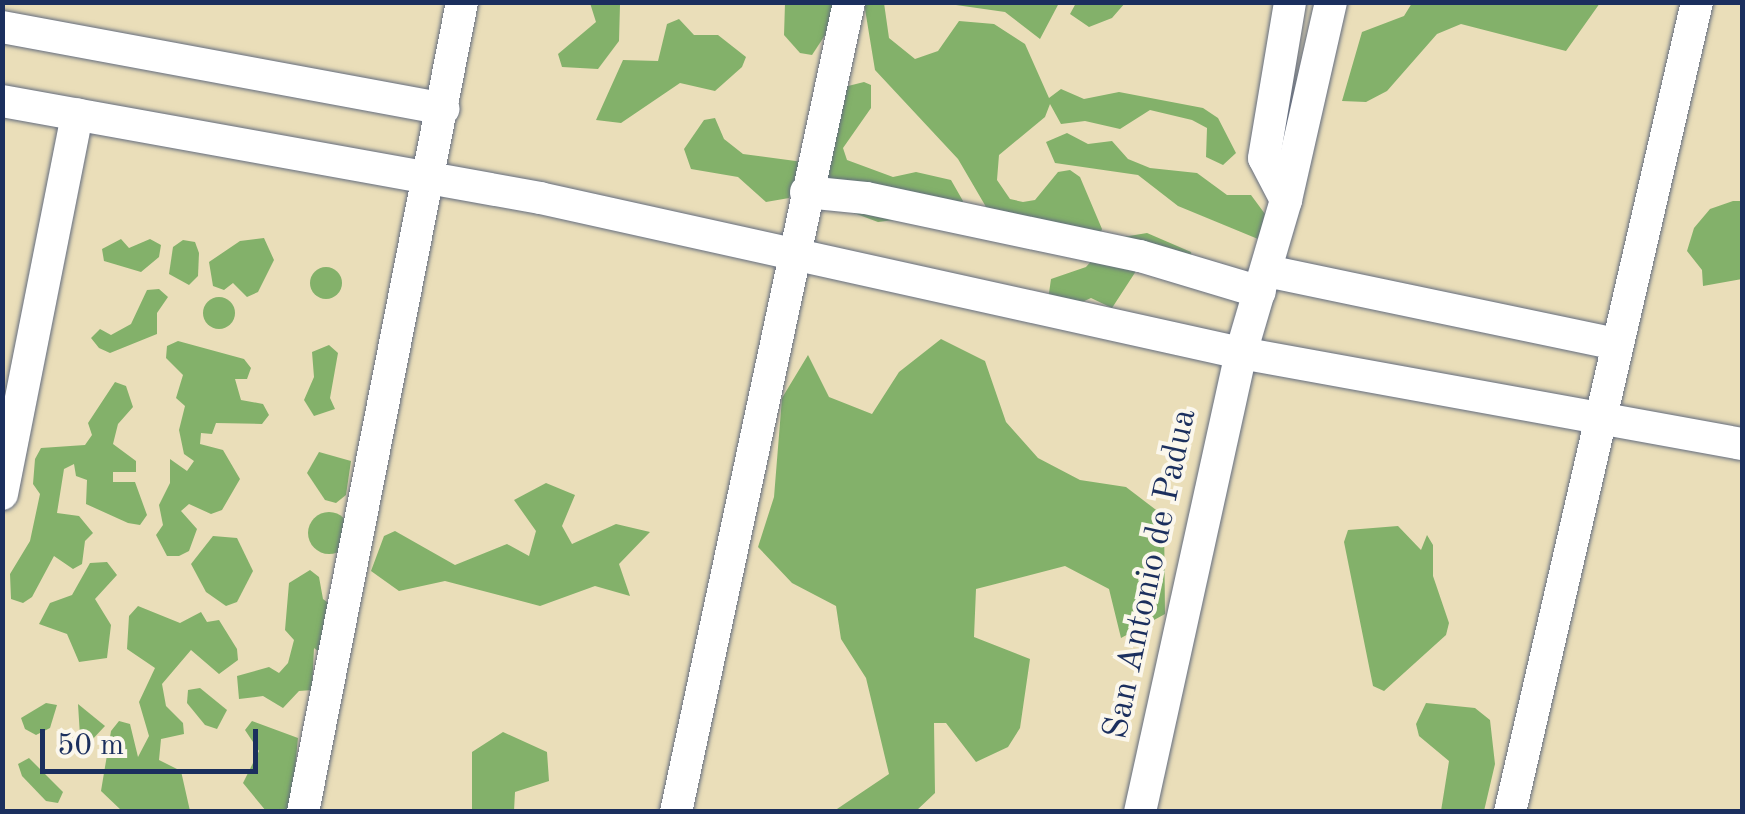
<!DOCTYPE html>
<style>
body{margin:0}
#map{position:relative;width:1745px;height:814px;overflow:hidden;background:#eadeb9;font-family:"Old Standard TT",serif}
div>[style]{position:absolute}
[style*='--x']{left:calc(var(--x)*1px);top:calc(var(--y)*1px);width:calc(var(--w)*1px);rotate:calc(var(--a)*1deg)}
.forest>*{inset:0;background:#83b16a}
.round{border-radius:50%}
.roads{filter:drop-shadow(0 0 2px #636c7e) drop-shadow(0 0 2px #636c7e)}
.minor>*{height:32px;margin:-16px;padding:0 16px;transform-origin:16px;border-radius:16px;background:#fff}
span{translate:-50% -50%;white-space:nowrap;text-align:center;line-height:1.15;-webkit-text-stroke:8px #fbf7ec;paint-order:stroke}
.street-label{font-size:35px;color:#1b2f5e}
.frame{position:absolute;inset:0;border:5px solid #1b2f5e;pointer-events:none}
.scale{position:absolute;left:40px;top:729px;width:218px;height:45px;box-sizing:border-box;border:5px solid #1b2f5e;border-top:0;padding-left:12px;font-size:30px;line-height:35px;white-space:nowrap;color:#1b2f5e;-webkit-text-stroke:8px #fbf7ec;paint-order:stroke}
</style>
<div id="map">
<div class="forest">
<i style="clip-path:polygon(590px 3px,643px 3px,620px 5px,619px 41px,598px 69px,562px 67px,558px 54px,596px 22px)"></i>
<i style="clip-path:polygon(785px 3px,832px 3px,833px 23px,812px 55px,800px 53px,784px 35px)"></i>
<i style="clip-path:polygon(864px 3px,884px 3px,889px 38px,915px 59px,938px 51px,959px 21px,994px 24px,1025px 44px,1049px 98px,1061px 89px,1084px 99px,1119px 92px,1203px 108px,1218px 118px,1236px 153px,1223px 165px,1206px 157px,1207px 128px,1192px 120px,1150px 110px,1120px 129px,1085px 121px,1061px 124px,1050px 104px,1045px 117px,999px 155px,997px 180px,1010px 199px,1023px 202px,1035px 200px,1058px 172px,1070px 170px,1080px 177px,1102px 229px,1099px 239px,996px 224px,958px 159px,875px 70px)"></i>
<i style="clip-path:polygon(942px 3px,1059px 2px,1059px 3px,1040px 39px,1005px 12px)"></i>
<i style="clip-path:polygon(1076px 3px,1076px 2px,1125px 3px,1112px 18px,1089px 27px,1070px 14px)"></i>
<i style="clip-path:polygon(1412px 3px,1412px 2px,1600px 3px,1566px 51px,1461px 24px,1437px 34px,1387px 91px,1366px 102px,1342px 101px,1362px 32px,1404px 16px)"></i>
<i style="clip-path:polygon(679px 19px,694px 35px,718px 35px,746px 57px,742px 67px,715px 91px,680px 83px,621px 123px,596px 120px,623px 60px,658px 61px,667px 24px)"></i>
<i style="clip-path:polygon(864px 82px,871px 85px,871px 108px,843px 148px,847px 160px,893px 177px,916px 172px,951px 180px,963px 201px,958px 212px,878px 222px,843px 209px,824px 192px,840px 88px)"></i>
<i style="clip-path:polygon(715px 118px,724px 139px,743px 154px,803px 162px,789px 198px,766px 202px,738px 177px,691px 169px,684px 149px,704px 120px)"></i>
<i style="clip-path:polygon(1067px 133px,1088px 144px,1112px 141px,1128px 159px,1150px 168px,1197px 173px,1227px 195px,1251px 195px,1265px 214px,1258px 239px,1178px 206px,1138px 175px,1055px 163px,1046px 142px)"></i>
<i style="clip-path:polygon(1733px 201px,1742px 201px,1742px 279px,1703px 286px,1702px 270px,1687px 251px,1694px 228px,1710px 209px)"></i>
<i style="clip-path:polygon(1147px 233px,1191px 252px,1193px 264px,1138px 268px,1112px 308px,1091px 298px,1071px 307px,1048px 300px,1051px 279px,1086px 267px,1111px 239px)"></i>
<i style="clip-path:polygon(264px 238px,274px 260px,258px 292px,247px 297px,233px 283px,224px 290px,213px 286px,209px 262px,240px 241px)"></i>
<i style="clip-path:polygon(121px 239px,129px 248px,150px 239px,161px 245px,159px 257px,141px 272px,104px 261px,102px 249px)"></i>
<i style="clip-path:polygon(183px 240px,195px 242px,199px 253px,198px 276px,189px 285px,169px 274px,173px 247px)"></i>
<i class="round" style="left:310px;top:267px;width:32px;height:32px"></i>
<i style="clip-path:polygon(159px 289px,168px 297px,157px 313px,157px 334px,110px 353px,99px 348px,91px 338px,100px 329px,111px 335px,131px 324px,147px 290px)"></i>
<i class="round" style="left:203px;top:297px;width:32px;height:32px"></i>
<i style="clip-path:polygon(941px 339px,985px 361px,1006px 422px,1038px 458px,1080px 480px,1126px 487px,1164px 516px,1165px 614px,1121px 638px,1109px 589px,1065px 566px,976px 589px,974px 637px,1030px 659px,1020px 728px,1008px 747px,976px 762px,946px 723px,934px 723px,935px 793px,916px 811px,834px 811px,889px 774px,866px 678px,841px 639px,836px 606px,792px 583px,758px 547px,774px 497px,782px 398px,808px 355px,829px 397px,872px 414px,899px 372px)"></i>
<i style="clip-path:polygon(178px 341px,244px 359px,251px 368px,247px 379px,235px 379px,241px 400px,263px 404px,269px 415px,262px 424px,216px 423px,212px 434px,201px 433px,200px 444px,223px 450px,240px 479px,222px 510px,211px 514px,189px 504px,181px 511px,197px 529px,189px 551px,179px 556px,167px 556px,156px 535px,163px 525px,159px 505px,170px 483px,170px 459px,187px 471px,194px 461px,184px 454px,179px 430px,185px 406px,176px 398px,183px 375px,166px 358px,167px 346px)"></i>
<i style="clip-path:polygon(329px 345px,338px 353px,330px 398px,335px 409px,314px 416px,304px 400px,314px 377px,312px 352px)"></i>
<i style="clip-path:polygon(115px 382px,126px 386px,133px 407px,118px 424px,113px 444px,136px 461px,136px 472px,113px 472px,113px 482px,135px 482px,147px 515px,140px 525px,128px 523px,86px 504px,87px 480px,76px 476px,74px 464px,64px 469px,57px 513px,79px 516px,93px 533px,85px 541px,82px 564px,73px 569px,54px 556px,32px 597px,23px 603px,11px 599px,10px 574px,30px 541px,40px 494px,33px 484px,35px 459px,41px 448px,85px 445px,92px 435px,88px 423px)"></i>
<i style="clip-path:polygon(319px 452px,351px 461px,346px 495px,336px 503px,325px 500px,307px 473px)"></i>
<i style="clip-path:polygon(546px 483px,575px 495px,562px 526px,572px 544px,616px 524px,650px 532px,619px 564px,630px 596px,595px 586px,540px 606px,445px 581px,399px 591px,371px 571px,384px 536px,395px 531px,455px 565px,507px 544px,529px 556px,536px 531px,514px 500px)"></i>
<i class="round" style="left:308px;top:512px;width:42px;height:42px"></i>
<i style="clip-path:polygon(1398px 526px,1421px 550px,1427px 535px,1433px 545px,1433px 576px,1449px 623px,1446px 635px,1384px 691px,1373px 686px,1344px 542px,1348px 530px)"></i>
<i style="clip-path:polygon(213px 536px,237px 538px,253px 571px,237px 602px,226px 606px,206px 592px,191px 564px)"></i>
<i style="clip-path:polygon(107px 562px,117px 575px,95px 599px,111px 625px,107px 658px,79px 662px,67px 634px,39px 624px,50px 603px,72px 595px,90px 563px)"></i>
<i style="clip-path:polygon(310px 570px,319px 577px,323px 599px,352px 621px,352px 641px,322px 654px,314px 648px,312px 690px,299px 691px,283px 708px,263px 696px,239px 699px,237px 676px,269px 667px,279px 673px,288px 663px,294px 640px,285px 630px,289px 583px)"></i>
<i style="clip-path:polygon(138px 606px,180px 623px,201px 612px,207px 622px,219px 620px,237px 649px,238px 660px,219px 674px,191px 650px,162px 684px,166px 706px,183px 723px,184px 734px,161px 739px,159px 760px,181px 771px,190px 811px,122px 811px,101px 791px,111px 731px,119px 721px,130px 724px,138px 757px,149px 736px,139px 702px,155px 668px,127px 649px,129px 616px)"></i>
<i style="clip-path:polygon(200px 688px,227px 710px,217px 729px,205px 725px,187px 703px,188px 690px)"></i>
<i style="clip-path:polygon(46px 703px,57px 705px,50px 728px,36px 735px,25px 729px,21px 718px)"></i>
<i style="clip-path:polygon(1426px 703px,1475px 708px,1490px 720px,1495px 764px,1484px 811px,1441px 811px,1449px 761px,1419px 736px,1416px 724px)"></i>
<i style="clip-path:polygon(78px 704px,105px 726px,90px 742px,80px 736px)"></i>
<i style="clip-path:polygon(252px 721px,298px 738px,291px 811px,266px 811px,243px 783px,259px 751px,245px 730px)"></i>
<i style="clip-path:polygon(503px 732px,547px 752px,549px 781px,515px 792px,514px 811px,472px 811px,472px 752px)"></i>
<i style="clip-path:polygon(29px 758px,63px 792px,58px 803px,46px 801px,22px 776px,18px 764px)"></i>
</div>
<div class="roads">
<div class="minor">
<i style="--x:2;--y:27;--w:449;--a:10.5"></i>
<i style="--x:2;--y:101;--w:547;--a:10.22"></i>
<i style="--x:540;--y:198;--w:718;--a:12.47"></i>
<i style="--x:1241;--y:353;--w:509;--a:10.29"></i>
<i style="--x:806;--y:192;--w:60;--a:5.7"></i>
<i style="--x:866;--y:198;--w:280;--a:12"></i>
<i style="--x:1140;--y:256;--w:125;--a:16.7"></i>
<i style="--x:1286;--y:200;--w:47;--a:-117.6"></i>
<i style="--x:1264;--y:158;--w:158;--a:-80.5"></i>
<i style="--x:1267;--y:271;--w:356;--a:11.8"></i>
<i style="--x:2;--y:494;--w:387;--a:-78.8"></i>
<i style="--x:303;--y:812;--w:825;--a:-78.89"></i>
<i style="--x:676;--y:812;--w:828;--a:-77.94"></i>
<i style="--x:1140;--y:812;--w:470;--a:-77.6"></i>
<i style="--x:1241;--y:353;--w:159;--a:-73.6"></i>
<i style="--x:1286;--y:200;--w:203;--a:-77.2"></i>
<i style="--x:1510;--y:812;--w:831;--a:-77"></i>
</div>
</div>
<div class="street-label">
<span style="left:1151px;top:574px;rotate:-78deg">San Antonio de Padua</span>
</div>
<div class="frame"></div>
<div class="scale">50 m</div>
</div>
